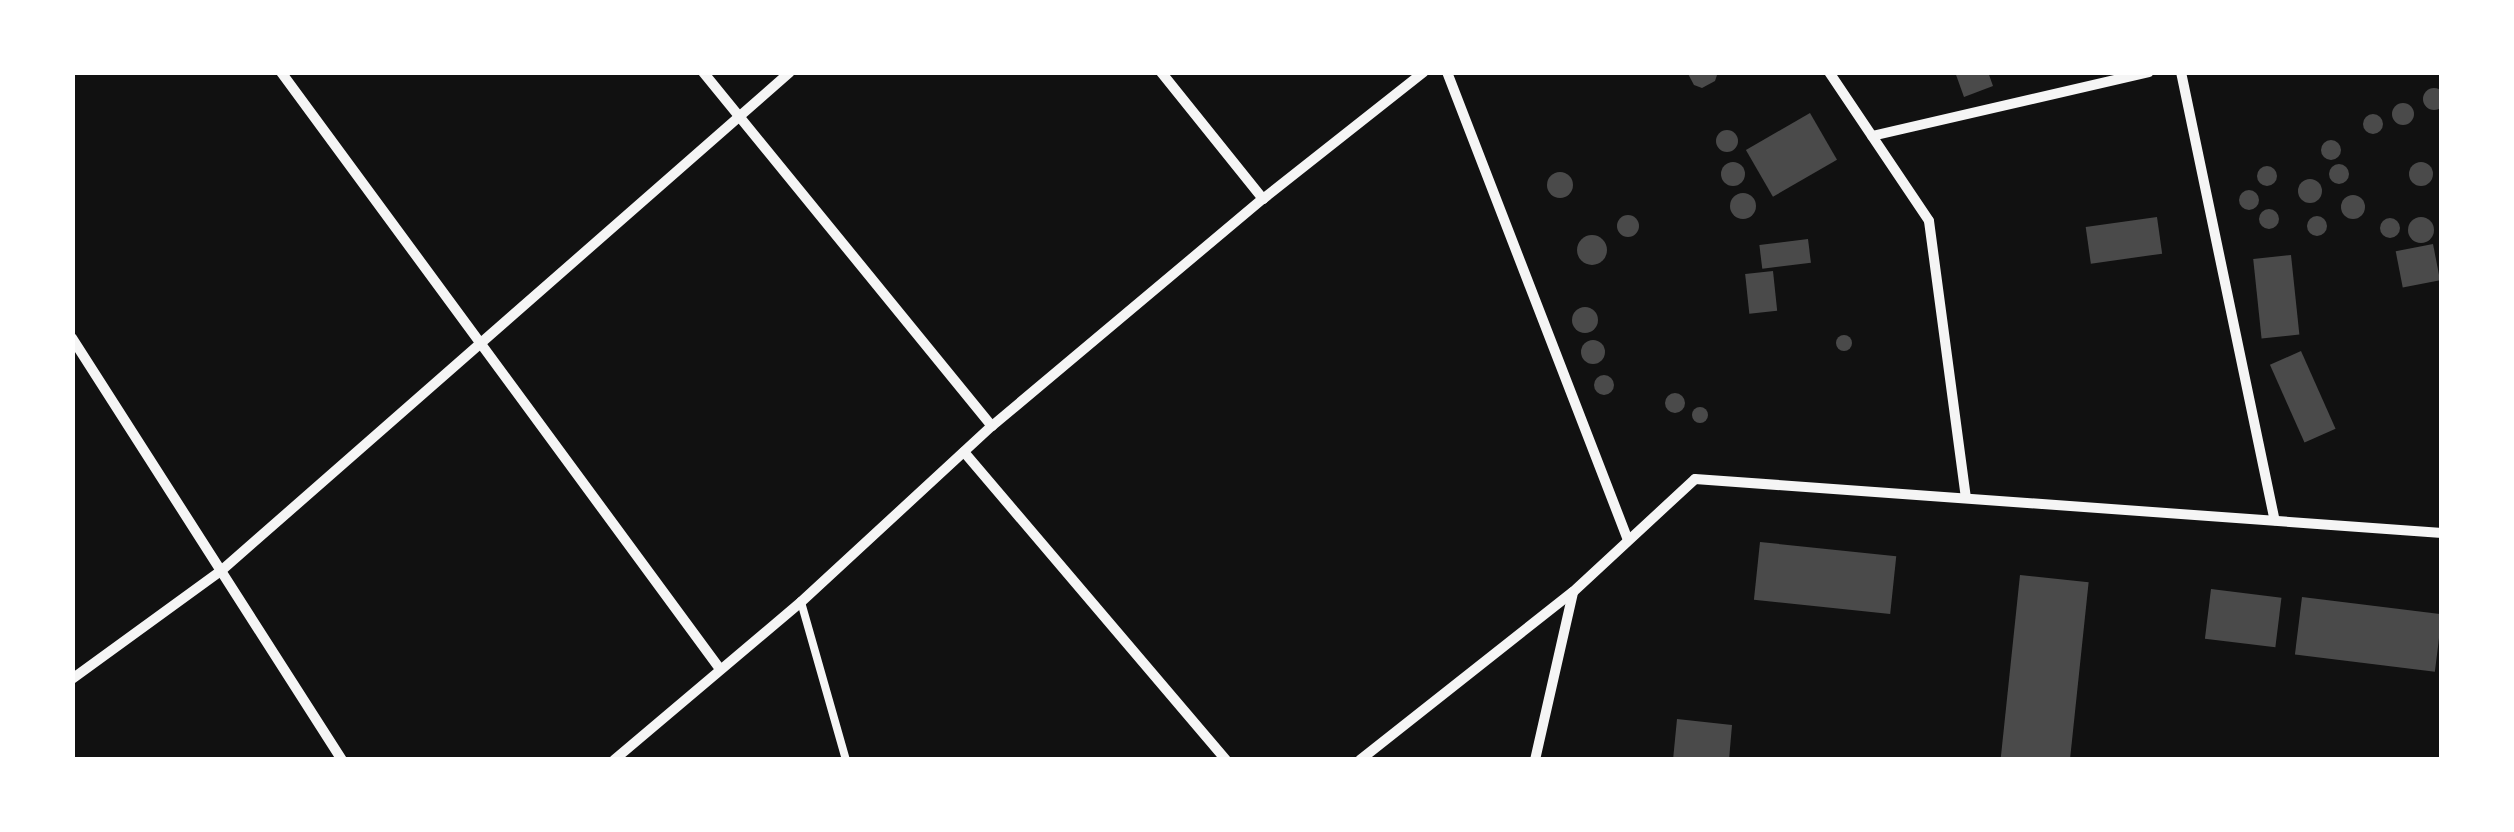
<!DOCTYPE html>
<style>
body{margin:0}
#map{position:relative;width:2514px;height:832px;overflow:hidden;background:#111;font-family:Manrope,sans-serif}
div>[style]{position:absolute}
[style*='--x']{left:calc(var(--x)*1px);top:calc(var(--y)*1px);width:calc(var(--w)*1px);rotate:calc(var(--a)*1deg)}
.building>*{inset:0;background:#4a4a4a;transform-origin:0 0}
.round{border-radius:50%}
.service>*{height:8px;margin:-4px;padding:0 4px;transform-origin:4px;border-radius:4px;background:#f5f5f5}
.minor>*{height:10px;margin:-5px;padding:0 5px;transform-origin:5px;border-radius:5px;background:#f5f5f5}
span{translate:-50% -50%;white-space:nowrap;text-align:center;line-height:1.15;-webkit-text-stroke:8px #fff;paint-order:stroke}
.frame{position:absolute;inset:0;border:75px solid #fff;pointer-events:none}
</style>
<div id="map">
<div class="building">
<i style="clip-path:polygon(1687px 72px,1718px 72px,1715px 81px,1702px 88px,1694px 85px)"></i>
<i style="clip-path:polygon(1955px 72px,1988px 72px,1993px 86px,1964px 97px)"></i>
<i class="round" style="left:2423px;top:88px;width:22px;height:22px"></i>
<i class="round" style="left:2392px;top:103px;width:22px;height:22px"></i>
<i style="left:1810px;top:113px;width:54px;height:74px;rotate:60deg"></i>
<i class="round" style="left:2363px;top:114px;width:20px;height:20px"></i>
<i class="round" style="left:1716px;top:130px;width:22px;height:22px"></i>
<i class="round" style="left:2321px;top:140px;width:20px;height:20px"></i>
<i class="round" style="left:1721px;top:162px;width:24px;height:24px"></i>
<i class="round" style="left:2409px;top:162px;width:24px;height:24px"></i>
<i class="round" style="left:2329px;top:164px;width:20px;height:20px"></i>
<i class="round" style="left:2257px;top:166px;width:20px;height:20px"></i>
<i class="round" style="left:1547px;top:172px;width:26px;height:26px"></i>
<i class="round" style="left:2298px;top:179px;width:24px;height:24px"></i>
<i class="round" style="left:2239px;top:190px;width:20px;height:20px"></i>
<i class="round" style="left:1730px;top:193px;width:26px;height:26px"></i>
<i class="round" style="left:2341px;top:195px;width:24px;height:24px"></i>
<i class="round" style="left:2259px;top:209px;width:20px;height:20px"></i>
<i class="round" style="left:1617px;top:215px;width:22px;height:22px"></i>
<i class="round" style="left:2307px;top:216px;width:20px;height:20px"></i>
<i style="left:2157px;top:217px;width:37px;height:72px;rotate:82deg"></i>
<i class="round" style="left:2408px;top:217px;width:26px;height:26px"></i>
<i class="round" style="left:2380px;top:218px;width:20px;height:20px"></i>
<i class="round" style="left:1577px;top:235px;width:30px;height:30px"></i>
<i style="left:1808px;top:239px;width:24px;height:49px;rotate:83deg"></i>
<i style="left:2433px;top:244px;width:37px;height:38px;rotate:79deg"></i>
<i style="left:2291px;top:255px;width:80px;height:38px;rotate:84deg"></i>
<i style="left:1773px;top:271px;width:40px;height:28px;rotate:84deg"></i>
<i class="round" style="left:1572px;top:307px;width:26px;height:26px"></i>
<i class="round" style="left:1836px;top:335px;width:16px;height:16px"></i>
<i class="round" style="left:1581px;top:340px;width:24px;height:24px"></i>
<i style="left:2301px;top:351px;width:85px;height:34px;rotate:66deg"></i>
<i class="round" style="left:1594px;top:375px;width:20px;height:20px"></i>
<i class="round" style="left:1665px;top:393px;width:20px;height:20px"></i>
<i class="round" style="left:1692px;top:407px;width:16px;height:16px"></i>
<i style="left:1760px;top:542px;width:137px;height:58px;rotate:6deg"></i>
<i style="left:2020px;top:575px;width:69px;height:186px;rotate:6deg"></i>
<i style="left:2211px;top:589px;width:71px;height:50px;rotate:7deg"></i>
<i style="left:2302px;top:597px;width:141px;height:58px;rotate:7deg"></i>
<i style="clip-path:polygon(1677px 719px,1732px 725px,1729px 760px,1673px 760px)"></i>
</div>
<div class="service">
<i style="--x:801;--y:602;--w:164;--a:74.1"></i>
</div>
<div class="minor">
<i style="--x:281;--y:72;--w:741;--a:53.67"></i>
<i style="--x:703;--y:72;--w:457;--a:50.8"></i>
<i style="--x:1161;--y:72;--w:163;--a:51.2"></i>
<i style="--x:1447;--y:72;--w:502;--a:68.86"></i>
<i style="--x:1829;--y:72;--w:179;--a:56.1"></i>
<i style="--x:1929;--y:221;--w:279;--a:82.4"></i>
<i style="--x:2181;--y:72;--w:458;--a:78.2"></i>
<i style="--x:1872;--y:136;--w:284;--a:-13"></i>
<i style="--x:72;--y:338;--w:501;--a:57.39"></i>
<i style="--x:964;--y:452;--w:404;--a:49.6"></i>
<i style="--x:72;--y:679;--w:185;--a:-36"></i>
<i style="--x:222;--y:570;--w:755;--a:-41.24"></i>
<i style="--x:614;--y:760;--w:245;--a:-40.2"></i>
<i style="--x:801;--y:602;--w:260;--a:-42.7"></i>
<i style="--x:992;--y:426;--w:354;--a:-40"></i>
<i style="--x:1263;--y:199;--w:205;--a:-38.3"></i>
<i style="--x:1360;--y:760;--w:271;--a:-38.3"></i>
<i style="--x:1573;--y:592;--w:166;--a:-42.8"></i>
<i style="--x:1695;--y:479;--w:749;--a:4.13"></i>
<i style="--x:1535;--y:760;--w:171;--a:-77.2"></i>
</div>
<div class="frame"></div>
</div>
